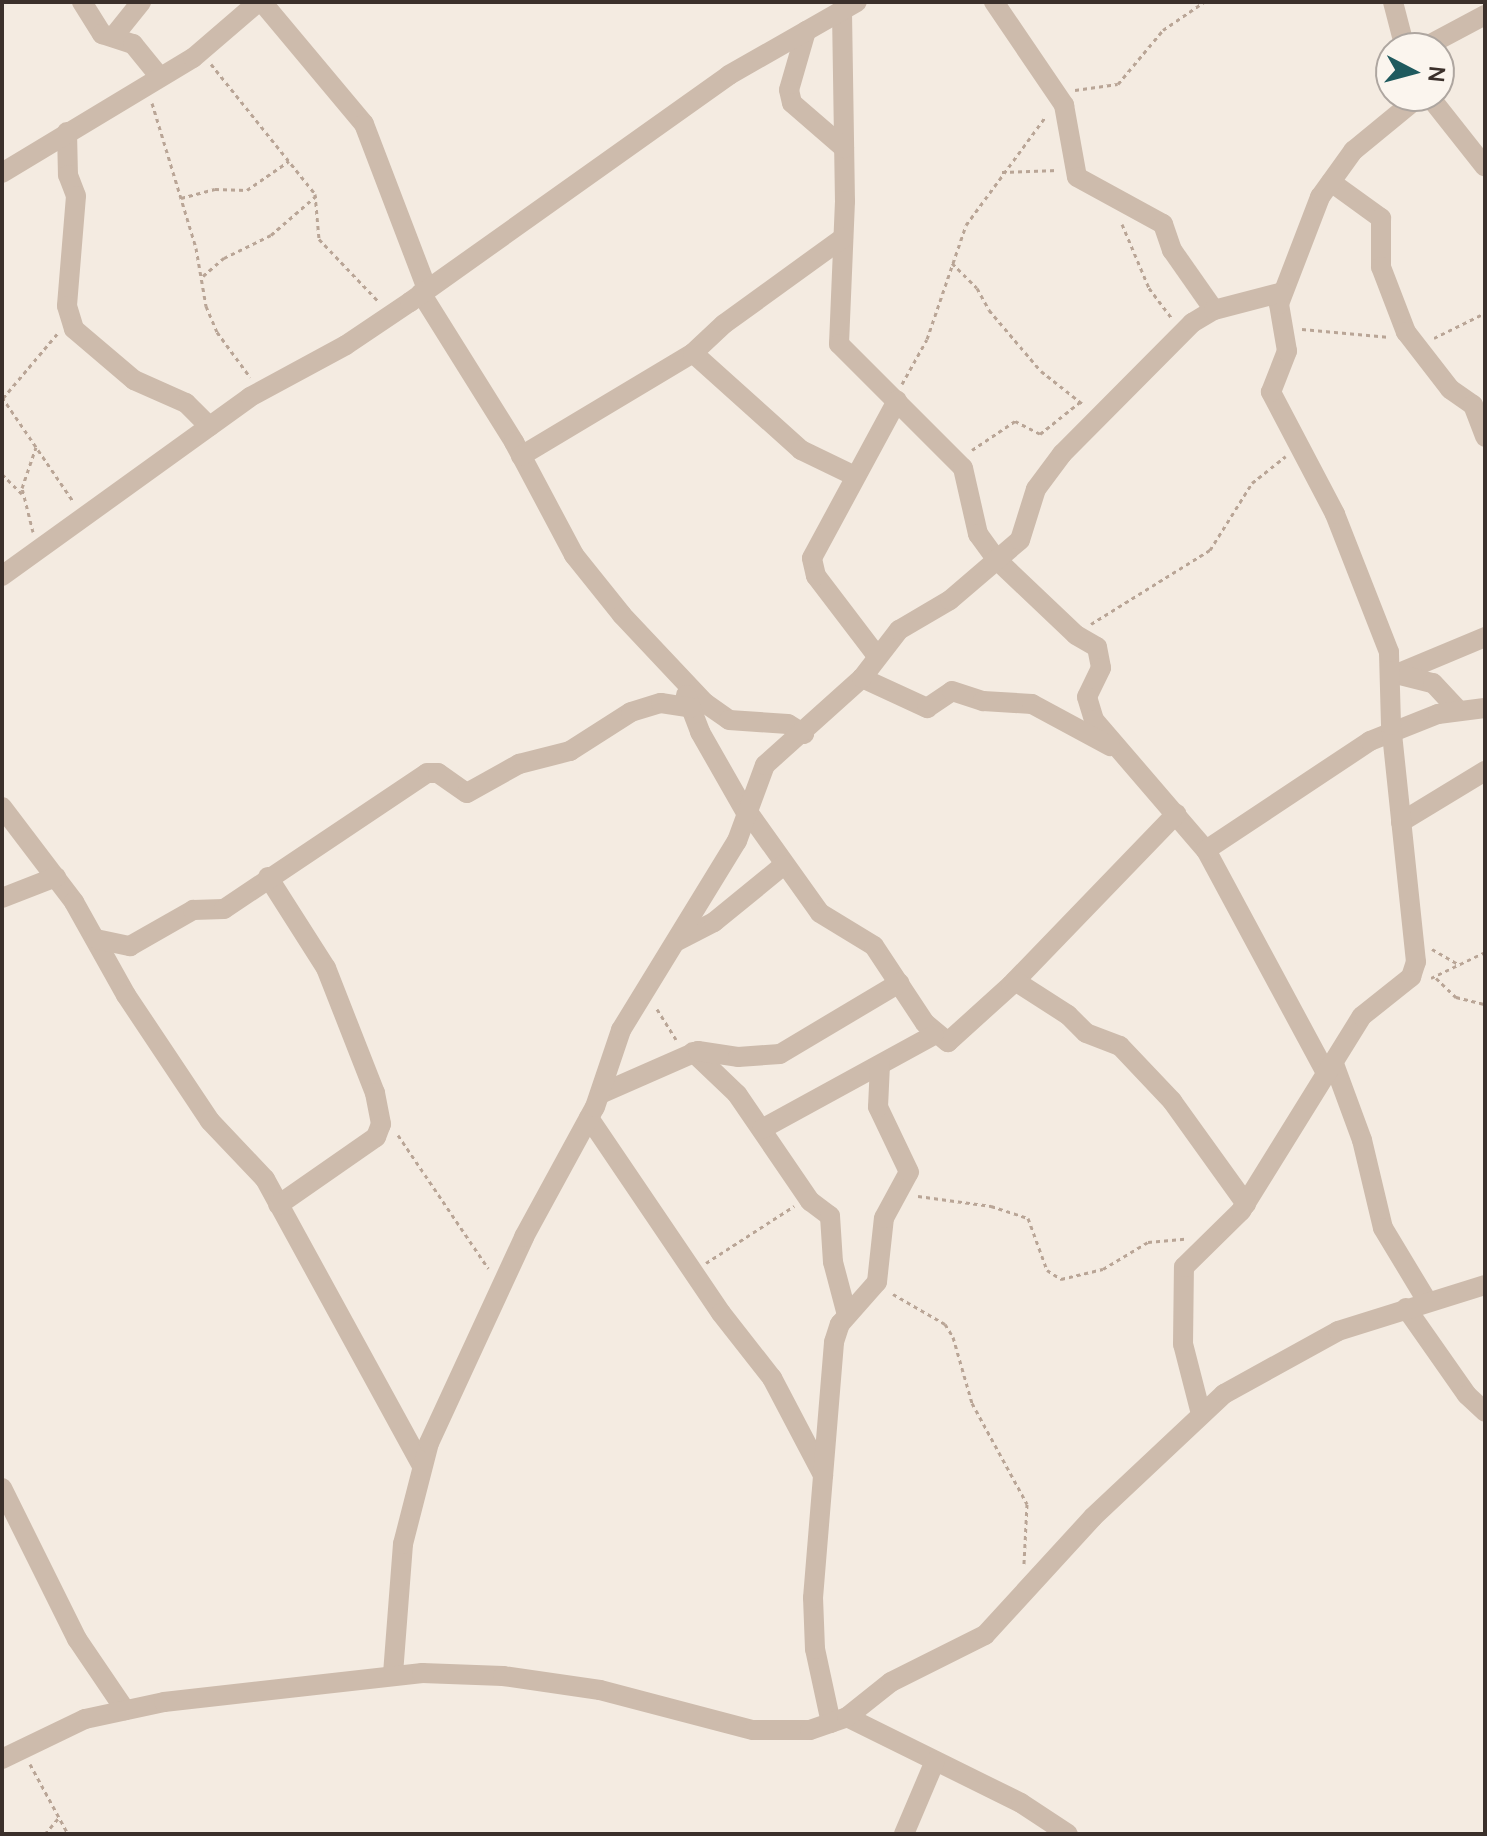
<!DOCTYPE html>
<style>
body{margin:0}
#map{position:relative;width:1487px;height:1836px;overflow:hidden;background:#f4ebe1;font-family:Manrope,sans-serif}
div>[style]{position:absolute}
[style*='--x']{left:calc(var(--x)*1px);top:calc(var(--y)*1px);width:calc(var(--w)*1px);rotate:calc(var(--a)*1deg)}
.path>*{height:3px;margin-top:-1.5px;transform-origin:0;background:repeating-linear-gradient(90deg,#b9a596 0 4px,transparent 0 8px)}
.minor>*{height:20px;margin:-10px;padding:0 10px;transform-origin:10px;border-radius:10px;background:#cdbbac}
span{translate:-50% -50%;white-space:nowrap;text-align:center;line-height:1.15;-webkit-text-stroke:6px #fbf5ee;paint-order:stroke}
.frame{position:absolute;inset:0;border:4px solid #3b302b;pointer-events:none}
.north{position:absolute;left:1375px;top:32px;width:80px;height:80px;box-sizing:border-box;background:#fbf5ee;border:2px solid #aea6a0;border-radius:50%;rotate:96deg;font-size:22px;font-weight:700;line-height:32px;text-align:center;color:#3b302b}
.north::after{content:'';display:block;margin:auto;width:28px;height:36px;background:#1f5a5e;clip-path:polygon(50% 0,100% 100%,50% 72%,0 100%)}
</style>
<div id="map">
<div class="path">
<i style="--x:211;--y:64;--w:166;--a:51.3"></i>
<i style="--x:315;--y:194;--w:45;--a:84.9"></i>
<i style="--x:319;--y:239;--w:87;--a:46.4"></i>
<i style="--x:1075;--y:90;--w:43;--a:-7.9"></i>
<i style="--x:1118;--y:84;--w:70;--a:-50.2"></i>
<i style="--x:1163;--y:30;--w:50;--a:-34.3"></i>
<i style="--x:152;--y:103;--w:152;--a:73.1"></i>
<i style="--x:196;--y:248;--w:59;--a:80.2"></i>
<i style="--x:206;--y:306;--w:28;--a:67"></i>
<i style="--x:217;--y:332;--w:56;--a:53.7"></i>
<i style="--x:1002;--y:172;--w:56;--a:-2"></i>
<i style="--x:181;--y:198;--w:35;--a:-15"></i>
<i style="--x:215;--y:189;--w:32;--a:2"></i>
<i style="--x:247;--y:190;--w:51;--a:-34.6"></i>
<i style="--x:1122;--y:224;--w:69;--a:67.1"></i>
<i style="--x:1149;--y:288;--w:39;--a:53"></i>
<i style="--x:952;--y:263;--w:35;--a:45"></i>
<i style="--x:977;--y:288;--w:25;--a:61"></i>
<i style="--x:989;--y:310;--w:80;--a:49.6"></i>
<i style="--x:1041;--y:371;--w:55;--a:38.3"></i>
<i style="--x:203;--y:276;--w:28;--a:-41"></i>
<i style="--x:224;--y:258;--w:52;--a:-26.1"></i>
<i style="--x:271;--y:235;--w:60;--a:-40.9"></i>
<i style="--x:1302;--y:329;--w:88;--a:5.2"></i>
<i style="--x:1434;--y:338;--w:57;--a:-26.1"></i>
<i style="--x:902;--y:384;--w:51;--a:-60.9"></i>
<i style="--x:927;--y:339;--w:120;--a:-71.1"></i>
<i style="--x:966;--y:225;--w:135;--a:-53.7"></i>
<i style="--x:2;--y:397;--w:126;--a:55.7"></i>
<i style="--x:3;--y:398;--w:84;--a:-49.8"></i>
<i style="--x:972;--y:450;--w:52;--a:-34"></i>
<i style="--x:1015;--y:421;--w:28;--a:27"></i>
<i style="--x:1040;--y:434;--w:51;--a:-38.7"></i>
<i style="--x:2;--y:474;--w:28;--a:45"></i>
<i style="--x:33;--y:532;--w:45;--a:-104"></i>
<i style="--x:22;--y:488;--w:43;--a:-71.1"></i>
<i style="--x:1091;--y:624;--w:140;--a:-31.9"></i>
<i style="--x:1210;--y:550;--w:79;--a:-57.9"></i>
<i style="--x:1252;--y:483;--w:43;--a:-38.5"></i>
<i style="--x:1432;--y:949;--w:32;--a:30"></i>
<i style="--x:1431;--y:978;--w:60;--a:-25.7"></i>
<i style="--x:1436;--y:978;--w:28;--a:44"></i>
<i style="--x:1456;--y:997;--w:30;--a:14"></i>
<i style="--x:657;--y:1009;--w:36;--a:58"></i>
<i style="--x:398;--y:1135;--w:161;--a:55.9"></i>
<i style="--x:918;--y:1196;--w:74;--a:7.8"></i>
<i style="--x:991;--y:1206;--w:39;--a:18"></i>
<i style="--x:1028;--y:1218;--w:55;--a:69.9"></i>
<i style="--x:1047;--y:1270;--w:17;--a:33"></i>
<i style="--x:1061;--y:1279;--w:43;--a:-13.4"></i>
<i style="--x:1103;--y:1269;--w:52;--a:-31"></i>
<i style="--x:1148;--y:1242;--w:37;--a:-5"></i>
<i style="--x:706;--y:1263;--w:105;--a:-32.9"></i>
<i style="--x:893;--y:1294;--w:60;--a:30"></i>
<i style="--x:945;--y:1324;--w:15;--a:58"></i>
<i style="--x:953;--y:1337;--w:69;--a:73.9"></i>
<i style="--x:972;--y:1403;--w:115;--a:61.4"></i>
<i style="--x:1027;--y:1504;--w:60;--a:92.9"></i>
<i style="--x:30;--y:1764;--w:80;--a:61.5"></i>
<i style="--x:45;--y:1834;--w:23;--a:-50"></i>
</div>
<div class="minor">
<i style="--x:82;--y:2;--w:38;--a:58"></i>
<i style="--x:102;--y:34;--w:33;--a:18"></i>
<i style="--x:133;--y:44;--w:41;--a:50.9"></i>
<i style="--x:262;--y:2;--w:159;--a:50.1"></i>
<i style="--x:364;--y:124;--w:177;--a:69.1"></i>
<i style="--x:994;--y:2;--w:125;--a:55.8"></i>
<i style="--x:1064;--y:105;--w:73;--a:79.8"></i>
<i style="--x:1077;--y:177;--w:98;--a:28.7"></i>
<i style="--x:1163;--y:224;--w:28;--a:71"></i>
<i style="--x:1172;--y:250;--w:73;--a:55"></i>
<i style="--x:1393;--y:2;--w:48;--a:75.4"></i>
<i style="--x:842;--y:12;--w:189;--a:89.1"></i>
<i style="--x:845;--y:201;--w:143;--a:92.4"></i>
<i style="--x:839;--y:344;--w:175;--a:45"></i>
<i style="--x:963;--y:468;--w:68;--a:77.2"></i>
<i style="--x:978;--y:534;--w:31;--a:54"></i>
<i style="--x:996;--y:559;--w:110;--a:43.5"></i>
<i style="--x:1076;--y:635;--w:24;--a:30"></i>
<i style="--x:1097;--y:647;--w:21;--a:79"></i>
<i style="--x:1101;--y:668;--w:32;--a:116"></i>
<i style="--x:1087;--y:697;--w:24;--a:73"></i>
<i style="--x:1094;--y:720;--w:172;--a:49.3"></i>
<i style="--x:1206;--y:850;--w:255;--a:61.7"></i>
<i style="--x:806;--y:31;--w:61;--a:106.1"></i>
<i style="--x:789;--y:90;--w:13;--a:77"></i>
<i style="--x:792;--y:103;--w:69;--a:40.9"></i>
<i style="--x:113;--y:37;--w:45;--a:-51.3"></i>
<i style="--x:1423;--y:48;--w:70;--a:-28"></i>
<i style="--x:1429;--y:96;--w:90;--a:51.7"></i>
<i style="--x:67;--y:132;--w:43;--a:88.7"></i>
<i style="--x:68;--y:175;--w:22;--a:69"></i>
<i style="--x:76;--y:196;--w:110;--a:94.7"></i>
<i style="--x:67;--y:306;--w:24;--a:73"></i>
<i style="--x:74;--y:329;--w:79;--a:40.4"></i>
<i style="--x:134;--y:380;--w:57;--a:23.9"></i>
<i style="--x:186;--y:403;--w:33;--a:45"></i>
<i style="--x:2;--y:173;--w:223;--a:-31.1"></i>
<i style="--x:193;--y:58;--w:86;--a:-40.7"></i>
<i style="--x:1331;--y:182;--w:62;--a:35.8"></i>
<i style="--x:1381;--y:218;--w:49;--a:90"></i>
<i style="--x:1381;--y:267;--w:70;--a:69"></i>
<i style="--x:1406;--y:332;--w:72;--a:52.3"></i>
<i style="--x:1450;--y:389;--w:28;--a:35"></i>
<i style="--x:1473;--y:405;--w:34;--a:69"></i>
<i style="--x:421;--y:293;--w:176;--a:58"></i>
<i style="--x:514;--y:442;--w:128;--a:62"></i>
<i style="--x:574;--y:555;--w:77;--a:51.3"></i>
<i style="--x:622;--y:615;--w:121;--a:46.7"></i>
<i style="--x:705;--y:703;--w:29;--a:35"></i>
<i style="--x:729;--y:720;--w:59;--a:3.9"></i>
<i style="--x:788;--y:724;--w:19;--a:32"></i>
<i style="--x:693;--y:353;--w:145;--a:41.9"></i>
<i style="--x:801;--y:450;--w:58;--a:25.7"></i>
<i style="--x:521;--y:456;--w:200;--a:-30.9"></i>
<i style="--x:693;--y:353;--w:42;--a:-43.1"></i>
<i style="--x:724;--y:324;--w:147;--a:-35.9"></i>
<i style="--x:2;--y:576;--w:306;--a:-35.8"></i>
<i style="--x:250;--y:397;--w:109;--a:-28.4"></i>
<i style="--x:346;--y:345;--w:77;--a:-33.9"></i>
<i style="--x:410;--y:302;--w:392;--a:-35.4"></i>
<i style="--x:729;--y:75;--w:147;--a:-29.7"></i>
<i style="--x:877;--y:656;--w:101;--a:-127.3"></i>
<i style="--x:816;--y:576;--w:18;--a:-103"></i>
<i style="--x:812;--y:558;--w:179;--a:-61.6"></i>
<i style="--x:1399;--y:673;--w:93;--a:-22.7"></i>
<i style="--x:1396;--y:674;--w:38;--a:14"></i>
<i style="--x:1433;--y:683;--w:37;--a:47"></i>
<i style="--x:862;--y:678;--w:72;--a:24.8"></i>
<i style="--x:927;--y:708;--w:30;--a:-34"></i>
<i style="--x:952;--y:691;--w:33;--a:18"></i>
<i style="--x:983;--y:701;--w:49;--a:3.5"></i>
<i style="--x:1032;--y:704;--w:89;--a:28.3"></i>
<i style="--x:686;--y:695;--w:40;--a:69"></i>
<i style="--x:700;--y:732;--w:97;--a:60.3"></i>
<i style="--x:2;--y:807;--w:119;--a:52.8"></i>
<i style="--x:74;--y:902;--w:107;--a:60.8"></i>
<i style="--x:126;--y:995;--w:151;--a:56.3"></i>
<i style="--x:210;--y:1121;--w:80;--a:46.5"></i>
<i style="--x:265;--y:1179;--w:327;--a:61.3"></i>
<i style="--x:748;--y:812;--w:124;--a:54.5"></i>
<i style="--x:820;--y:913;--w:63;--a:31.4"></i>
<i style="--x:874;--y:946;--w:92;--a:56.5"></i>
<i style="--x:925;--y:1023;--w:30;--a:40"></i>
<i style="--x:948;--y:1042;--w:85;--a:-42.1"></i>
<i style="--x:1011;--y:985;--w:238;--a:-46"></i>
<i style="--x:1401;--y:822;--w:98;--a:-31.3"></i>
<i style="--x:1206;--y:850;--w:197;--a:-33.6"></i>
<i style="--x:1370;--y:741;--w:73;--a:-21.7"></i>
<i style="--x:1438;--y:714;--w:47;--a:-7.3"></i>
<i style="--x:268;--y:877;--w:108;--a:57.5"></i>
<i style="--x:326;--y:968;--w:134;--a:68.6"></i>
<i style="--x:375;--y:1093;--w:32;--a:79"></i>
<i style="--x:381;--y:1124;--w:14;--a:111"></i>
<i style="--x:376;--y:1137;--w:119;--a:145.2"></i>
<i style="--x:2;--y:898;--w:58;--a:-21.3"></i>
<i style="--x:96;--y:939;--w:35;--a:12"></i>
<i style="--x:130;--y:946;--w:73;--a:-29.7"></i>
<i style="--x:193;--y:910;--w:31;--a:-2"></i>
<i style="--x:224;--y:909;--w:244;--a:-33.8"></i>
<i style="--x:427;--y:773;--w:11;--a:0"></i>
<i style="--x:438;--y:773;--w:35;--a:35"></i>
<i style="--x:467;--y:793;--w:60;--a:-29.1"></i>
<i style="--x:519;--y:764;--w:53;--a:-14.3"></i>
<i style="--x:570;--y:751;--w:72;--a:-32.6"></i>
<i style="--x:631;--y:712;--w:31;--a:-17"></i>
<i style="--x:661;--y:703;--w:30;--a:9"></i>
<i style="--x:677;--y:941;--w:42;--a:-27.2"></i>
<i style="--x:714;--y:922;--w:90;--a:-39.2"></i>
<i style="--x:1015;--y:981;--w:63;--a:32.7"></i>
<i style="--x:1068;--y:1015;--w:25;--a:45"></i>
<i style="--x:1086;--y:1033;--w:36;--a:21"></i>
<i style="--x:1120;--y:1046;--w:76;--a:46.6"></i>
<i style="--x:1172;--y:1101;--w:127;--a:54.3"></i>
<i style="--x:693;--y:1052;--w:61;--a:43.7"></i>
<i style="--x:737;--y:1094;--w:130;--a:55.7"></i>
<i style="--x:810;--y:1201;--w:25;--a:37"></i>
<i style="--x:830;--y:1216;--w:46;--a:86.3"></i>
<i style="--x:833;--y:1262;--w:55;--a:75.2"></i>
<i style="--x:1334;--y:1064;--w:81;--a:69.8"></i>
<i style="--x:1362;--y:1140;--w:90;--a:76.6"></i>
<i style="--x:1383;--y:1228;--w:85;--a:58.9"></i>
<i style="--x:600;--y:1094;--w:107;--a:-23.7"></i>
<i style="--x:698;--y:1051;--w:40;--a:8.5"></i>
<i style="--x:738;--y:1057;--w:42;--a:-4.1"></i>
<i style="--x:780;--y:1054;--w:139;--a:-30.8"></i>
<i style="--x:589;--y:1118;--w:235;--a:55.9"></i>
<i style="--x:721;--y:1313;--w:83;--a:51.9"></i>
<i style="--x:772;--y:1378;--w:110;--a:62.3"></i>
<i style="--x:762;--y:1129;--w:196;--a:-28.7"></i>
<i style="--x:1406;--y:1308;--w:106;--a:55"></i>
<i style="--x:1467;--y:1395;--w:25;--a:43"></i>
<i style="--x:1201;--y:1414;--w:72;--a:-104.4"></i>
<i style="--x:1183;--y:1344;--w:77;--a:-89.3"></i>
<i style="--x:1184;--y:1267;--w:80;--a:-44.5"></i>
<i style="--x:1241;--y:1211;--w:229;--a:-58.2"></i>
<i style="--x:1362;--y:1016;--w:63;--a:-38.5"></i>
<i style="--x:1411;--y:977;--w:16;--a:-72"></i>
<i style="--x:1416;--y:962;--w:238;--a:-96"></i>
<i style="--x:1391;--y:725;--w:73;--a:-91.6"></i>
<i style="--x:1389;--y:652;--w:148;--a:-111.4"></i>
<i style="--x:1335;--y:514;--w:138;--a:-117.7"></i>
<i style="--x:1271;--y:392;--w:44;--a:-68.7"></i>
<i style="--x:1287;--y:351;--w:48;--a:-99.7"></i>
<i style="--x:1279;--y:304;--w:115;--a:-69"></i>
<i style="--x:1320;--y:197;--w:57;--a:-54.3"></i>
<i style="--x:1353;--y:151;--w:87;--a:-39.4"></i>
<i style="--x:2;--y:1488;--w:169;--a:63.6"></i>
<i style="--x:77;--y:1639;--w:86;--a:55.9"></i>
<i style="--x:393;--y:1674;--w:130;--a:-85.6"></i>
<i style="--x:403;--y:1544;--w:104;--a:-75.6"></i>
<i style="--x:429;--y:1443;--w:227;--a:-65.2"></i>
<i style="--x:524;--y:1237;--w:148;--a:-61.4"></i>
<i style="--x:595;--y:1107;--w:81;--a:-71.3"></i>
<i style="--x:621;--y:1030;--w:222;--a:-58.5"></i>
<i style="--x:737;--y:841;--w:81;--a:-69.8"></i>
<i style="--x:765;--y:765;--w:130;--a:-41.9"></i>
<i style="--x:862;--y:678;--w:61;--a:-52.4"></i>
<i style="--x:899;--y:630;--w:59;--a:-30.5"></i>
<i style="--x:950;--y:600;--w:92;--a:-40.6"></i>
<i style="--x:1020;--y:540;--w:53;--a:-72.6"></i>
<i style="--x:1036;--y:489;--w:44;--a:-53.4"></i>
<i style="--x:1062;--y:454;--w:185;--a:-45.2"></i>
<i style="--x:1192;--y:323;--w:26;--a:-31"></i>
<i style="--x:1214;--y:310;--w:71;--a:-14.6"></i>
<i style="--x:847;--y:1717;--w:194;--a:26.3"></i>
<i style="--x:1021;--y:1803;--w:56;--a:33.4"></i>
<i style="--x:831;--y:1723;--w:76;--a:-102.2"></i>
<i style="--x:815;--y:1649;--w:51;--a:-92.2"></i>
<i style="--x:813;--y:1598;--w:257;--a:-85.3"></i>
<i style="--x:834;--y:1342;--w:19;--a:-72"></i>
<i style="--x:840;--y:1324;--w:56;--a:-48.6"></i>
<i style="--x:877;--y:1282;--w:64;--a:-83.8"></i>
<i style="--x:884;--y:1218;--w:52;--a:-61.5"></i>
<i style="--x:909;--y:1172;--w:72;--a:-115.5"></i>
<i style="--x:878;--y:1107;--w:42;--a:-87.3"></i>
<i style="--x:2;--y:1759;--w:92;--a:-25.7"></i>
<i style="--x:85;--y:1719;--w:81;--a:-12.1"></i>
<i style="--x:164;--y:1702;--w:260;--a:-6.4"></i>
<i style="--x:422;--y:1673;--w:81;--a:2.1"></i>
<i style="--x:503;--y:1676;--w:98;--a:8.2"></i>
<i style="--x:600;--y:1690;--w:158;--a:14.7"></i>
<i style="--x:753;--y:1730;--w:57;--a:0"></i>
<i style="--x:810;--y:1730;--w:39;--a:-19"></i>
<i style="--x:847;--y:1717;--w:56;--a:-38.5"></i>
<i style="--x:891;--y:1682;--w:105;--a:-26.6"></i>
<i style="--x:985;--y:1635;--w:160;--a:-47.5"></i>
<i style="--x:1093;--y:1517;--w:180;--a:-43.2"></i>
<i style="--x:1224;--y:1394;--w:130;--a:-28.9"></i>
<i style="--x:1338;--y:1331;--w:154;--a:-17.4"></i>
<i style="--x:904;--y:1834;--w:79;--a:-67"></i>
</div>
<div class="frame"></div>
<div class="north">N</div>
</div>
